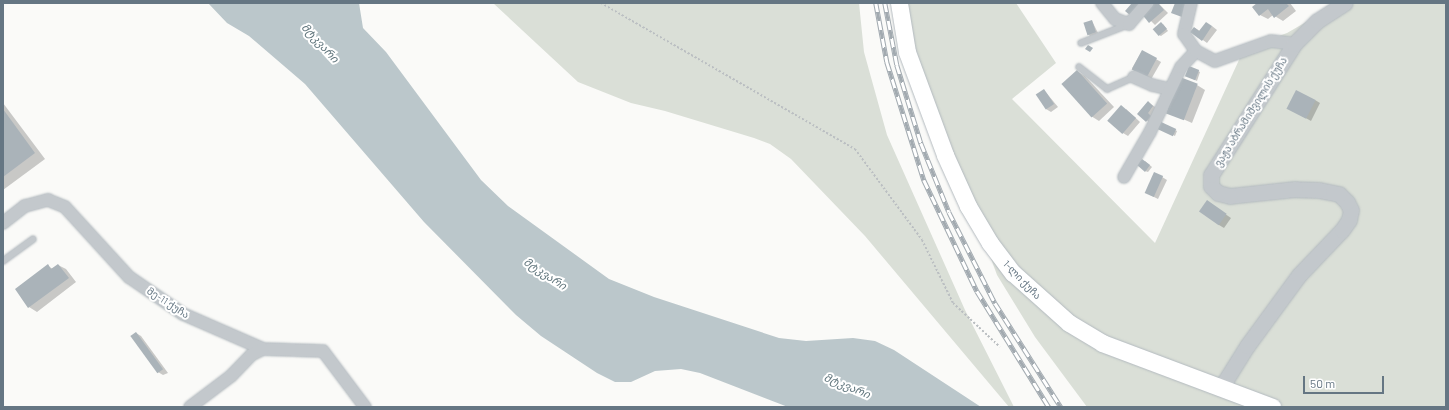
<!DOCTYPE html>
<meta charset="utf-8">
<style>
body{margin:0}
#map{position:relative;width:1449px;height:410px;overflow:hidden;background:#fafaf8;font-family:Barlow,"Noto Sans Georgian",sans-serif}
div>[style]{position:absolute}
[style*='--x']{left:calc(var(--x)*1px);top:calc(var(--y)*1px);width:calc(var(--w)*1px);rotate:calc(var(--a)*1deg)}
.green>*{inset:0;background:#dadfd7}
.water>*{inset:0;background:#bbc7cb}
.shadow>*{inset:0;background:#0003;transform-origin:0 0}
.building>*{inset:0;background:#aab3b9;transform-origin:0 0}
.path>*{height:2px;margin-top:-1px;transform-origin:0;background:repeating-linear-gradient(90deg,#bbbfc2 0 2px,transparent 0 4px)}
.roads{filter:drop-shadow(0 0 1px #b3babf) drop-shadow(0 0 1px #b3babf)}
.service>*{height:6px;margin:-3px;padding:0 3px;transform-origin:3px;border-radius:3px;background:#c3c8cc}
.minor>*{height:12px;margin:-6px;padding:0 6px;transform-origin:6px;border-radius:6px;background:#c3c8cc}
.tertiary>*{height:15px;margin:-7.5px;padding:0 7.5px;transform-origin:7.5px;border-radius:7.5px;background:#c3c8cc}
.secondary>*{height:17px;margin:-8.5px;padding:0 8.5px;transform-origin:8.5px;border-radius:8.5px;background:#fff}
.rail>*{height:4.5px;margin-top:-2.25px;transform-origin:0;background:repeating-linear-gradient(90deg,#fff 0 9px,#a2aab0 0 18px);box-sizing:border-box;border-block:1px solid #a2aab0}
span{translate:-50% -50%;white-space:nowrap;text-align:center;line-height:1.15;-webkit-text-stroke:4px #fff;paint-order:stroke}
.street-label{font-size:10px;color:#657683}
.water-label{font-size:11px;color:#60757c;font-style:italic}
.frame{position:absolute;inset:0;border:4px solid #657683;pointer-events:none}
.scale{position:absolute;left:1303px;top:376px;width:81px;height:18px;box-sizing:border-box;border:2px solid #657683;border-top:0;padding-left:5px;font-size:12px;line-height:14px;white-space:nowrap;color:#657683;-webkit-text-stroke:3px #fff;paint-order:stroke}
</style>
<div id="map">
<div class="green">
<i style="clip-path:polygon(493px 3px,859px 3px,864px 52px,887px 135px,965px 310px,1014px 407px,1009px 407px,865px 236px,791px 159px,770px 144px,754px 138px,665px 111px,631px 103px,578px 82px)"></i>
<i style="clip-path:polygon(897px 3px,1016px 3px,1056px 63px,1012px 99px,1155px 243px,1244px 49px,1287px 33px,1339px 3px,1446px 3px,1446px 407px,1087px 407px,1035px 337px,997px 275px)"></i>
</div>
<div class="water">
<i style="clip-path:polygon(208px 3px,359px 3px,363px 28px,386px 52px,481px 180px,508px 206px,609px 279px,654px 297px,779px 338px,806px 341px,853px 338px,875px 341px,894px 350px,981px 407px,788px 407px,700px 373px,681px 369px,655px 371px,631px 382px,615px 382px,597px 373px,541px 336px,516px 315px,424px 222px,305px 84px,249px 36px,227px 23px)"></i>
</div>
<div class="shadow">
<i style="clip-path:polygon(1133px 3px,1158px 3px,1168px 13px,1155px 25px)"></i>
<i style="clip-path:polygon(1258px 3px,1290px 3px,1296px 11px,1283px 21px,1273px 15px,1268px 19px,1260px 15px)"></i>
<i style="clip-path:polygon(1092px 21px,1098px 33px,1090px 36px,1088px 34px)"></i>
<i style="clip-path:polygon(1163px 24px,1168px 31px,1161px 36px,1159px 35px)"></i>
<i style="clip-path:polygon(1212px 26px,1217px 30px,1207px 43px,1192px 32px,1195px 28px,1200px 31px)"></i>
<i style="left:1142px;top:51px;width:22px;height:20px;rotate:30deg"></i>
<i style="clip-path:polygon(1077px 71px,1085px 76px,1114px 107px,1099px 121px,1091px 116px)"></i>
<i style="clip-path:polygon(1198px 71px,1200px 72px,1197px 81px,1189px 77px)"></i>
<i style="clip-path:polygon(1197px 85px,1205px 90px,1192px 123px,1167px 112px)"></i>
<i style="clip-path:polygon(1044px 90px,1058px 107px,1051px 112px,1046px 109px)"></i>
<i style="clip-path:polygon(1315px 100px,1320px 103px,1311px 121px,1288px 108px)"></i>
<i style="clip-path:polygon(1148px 102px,1158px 109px,1152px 124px,1138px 114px)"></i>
<i style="clip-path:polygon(3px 103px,45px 159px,3px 190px)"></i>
<i style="clip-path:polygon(1126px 109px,1140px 122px,1128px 136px,1123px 133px)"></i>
<i style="clip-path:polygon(1160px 123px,1177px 131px,1175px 136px,1158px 127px)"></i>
<i style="clip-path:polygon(1145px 161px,1152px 167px,1148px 172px,1145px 171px)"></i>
<i style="clip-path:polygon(1162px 177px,1167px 180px,1158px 199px,1150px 195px)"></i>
<i style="clip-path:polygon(1212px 205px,1231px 218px,1224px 228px,1219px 225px)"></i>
<i style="clip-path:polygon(58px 265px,66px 269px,76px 282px,37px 312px,29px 307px,48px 266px,53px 269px)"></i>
<i style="clip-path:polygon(136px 333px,141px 336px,168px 373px,163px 375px,158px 372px)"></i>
</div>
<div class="building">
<i style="clip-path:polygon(1132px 3px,1143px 3px,1131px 16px,1125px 11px)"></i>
<i style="clip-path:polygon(1152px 3px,1158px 3px,1164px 10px,1149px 23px,1141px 13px)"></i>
<i style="clip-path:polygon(1175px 3px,1186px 3px,1182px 17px,1171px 13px)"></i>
<i style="clip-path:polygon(1257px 3px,1286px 3px,1289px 6px,1274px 18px,1268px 9px,1259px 16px,1252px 7px)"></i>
<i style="left:1092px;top:20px;width:13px;height:9px;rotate:72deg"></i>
<i style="left:1161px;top:22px;width:9px;height:11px;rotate:49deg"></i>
<i style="clip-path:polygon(1206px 22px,1212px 26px,1202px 41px,1190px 32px,1194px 27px,1199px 31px)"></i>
<i style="clip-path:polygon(1088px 45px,1093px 48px,1090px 52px,1085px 49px)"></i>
<i style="left:1142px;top:50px;width:17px;height:22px;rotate:28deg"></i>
<i style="left:1189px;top:66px;width:11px;height:11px;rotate:22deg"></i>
<i style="left:1077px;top:70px;width:45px;height:21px;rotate:48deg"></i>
<i style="left:1180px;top:77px;width:19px;height:39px;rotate:21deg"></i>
<i style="left:1044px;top:89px;width:18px;height:10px;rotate:56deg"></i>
<i style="left:1296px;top:90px;width:22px;height:21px;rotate:27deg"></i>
<i style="clip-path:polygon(1148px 101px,1153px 106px,1148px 113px,1151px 116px,1146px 122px,1137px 114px)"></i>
<i style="left:1121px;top:105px;width:20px;height:21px;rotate:41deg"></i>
<i style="clip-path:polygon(3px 109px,35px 153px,3px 177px)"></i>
<i style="left:1159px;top:121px;width:19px;height:8px;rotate:25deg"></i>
<i style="clip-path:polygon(1142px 159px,1150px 165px,1145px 172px,1137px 165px)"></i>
<i style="left:1154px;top:172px;width:10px;height:23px;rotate:24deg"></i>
<i style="left:1207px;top:200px;width:24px;height:14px;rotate:35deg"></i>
<i style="clip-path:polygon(48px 264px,51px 269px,58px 264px,69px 278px,28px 308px,15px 289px)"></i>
<i style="left:136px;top:332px;width:46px;height:7px;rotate:54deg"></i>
</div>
<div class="path">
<i style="--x:601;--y:3;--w:293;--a:29.9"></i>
<i style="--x:855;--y:149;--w:113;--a:53.6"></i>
<i style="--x:922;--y:240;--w:70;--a:63.8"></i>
<i style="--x:953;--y:303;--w:64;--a:43.1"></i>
</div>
<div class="roads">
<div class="service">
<i style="--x:1081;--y:43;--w:49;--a:-21.4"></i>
<i style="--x:1079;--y:67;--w:36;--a:38"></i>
<i style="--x:1107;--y:89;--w:30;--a:-24"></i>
<i style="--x:3;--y:261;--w:37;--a:-36"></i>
</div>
<div class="minor">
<i style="--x:1102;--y:3;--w:21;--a:51"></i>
<i style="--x:1115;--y:19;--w:15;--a:20"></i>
<i style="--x:1129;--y:24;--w:28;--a:-49"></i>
<i style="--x:1191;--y:3;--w:32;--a:103"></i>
<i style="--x:1184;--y:34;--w:21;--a:55"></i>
<i style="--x:1134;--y:77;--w:20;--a:24"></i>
<i style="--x:1152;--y:85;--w:17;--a:13"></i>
<i style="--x:1124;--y:177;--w:52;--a:-60"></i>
<i style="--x:1150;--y:132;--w:72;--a:-64.5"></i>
<i style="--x:1181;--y:67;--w:22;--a:-47"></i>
<i style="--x:1196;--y:51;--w:21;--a:28"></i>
<i style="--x:1215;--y:61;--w:59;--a:-19.7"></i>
<i style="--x:1271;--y:41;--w:23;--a:7"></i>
<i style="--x:3;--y:223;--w:28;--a:-38"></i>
<i style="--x:25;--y:206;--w:24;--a:-15"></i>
<i style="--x:48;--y:200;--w:18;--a:22"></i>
<i style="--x:65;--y:207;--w:95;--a:47.6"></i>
<i style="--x:129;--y:277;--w:65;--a:34.4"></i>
<i style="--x:183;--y:314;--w:87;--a:23.6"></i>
<i style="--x:263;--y:349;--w:60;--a:1.9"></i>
<i style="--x:323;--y:351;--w:70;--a:53.1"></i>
<i style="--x:190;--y:407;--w:51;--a:-37.1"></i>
<i style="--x:231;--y:376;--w:29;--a:-46"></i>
<i style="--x:251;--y:355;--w:13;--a:-27"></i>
</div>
<div class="tertiary">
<i style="--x:1222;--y:386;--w:47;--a:-58"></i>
<i style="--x:1247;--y:346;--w:88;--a:-53.8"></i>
<i style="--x:1299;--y:275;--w:62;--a:-46.3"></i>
<i style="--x:1342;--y:230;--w:12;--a:-55"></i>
<i style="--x:1349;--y:220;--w:10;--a:-79"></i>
<i style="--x:1351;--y:210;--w:9;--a:-117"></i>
<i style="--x:1347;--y:202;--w:11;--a:-135"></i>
<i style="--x:1339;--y:194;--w:20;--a:-169"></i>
<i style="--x:1319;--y:190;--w:24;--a:-178"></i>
<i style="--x:1295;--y:189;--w:65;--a:173.9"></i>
<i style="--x:1230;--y:196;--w:12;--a:-166"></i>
<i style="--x:1218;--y:193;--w:10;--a:-135"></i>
<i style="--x:1211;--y:186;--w:11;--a:-90"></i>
<i style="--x:1211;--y:175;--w:155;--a:-57.6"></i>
<i style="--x:1294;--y:44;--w:33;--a:-45"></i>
<i style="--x:1317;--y:21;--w:33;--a:-33"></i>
</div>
<div class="secondary">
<i style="--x:899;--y:3;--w:50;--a:80.7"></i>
<i style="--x:907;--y:52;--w:110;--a:69.7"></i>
<i style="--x:945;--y:155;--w:56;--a:65.7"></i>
<i style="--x:968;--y:206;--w:43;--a:59.3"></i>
<i style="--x:990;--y:243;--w:38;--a:53"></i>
<i style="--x:1013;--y:273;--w:75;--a:41.8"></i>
<i style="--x:1069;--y:323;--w:39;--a:31"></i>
<i style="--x:1102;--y:343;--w:182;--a:20.6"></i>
</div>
</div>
<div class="rail">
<i style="--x:876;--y:3;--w:60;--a:79.4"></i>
<i style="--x:887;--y:62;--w:124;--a:72.6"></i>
<i style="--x:924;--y:180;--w:123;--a:64.5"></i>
<i style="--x:977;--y:291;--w:137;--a:58.2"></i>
<i style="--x:885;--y:3;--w:63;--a:79"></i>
<i style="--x:897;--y:65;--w:82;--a:72.9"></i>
<i style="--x:921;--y:143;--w:74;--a:67.9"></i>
<i style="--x:949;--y:212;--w:102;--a:63.2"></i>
<i style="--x:995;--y:303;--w:123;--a:57.6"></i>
</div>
<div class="street-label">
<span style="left:1251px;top:112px;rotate:-58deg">ვაჟა აბრამიშვილის ქუჩა</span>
<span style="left:1022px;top:280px;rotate:46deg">1-ლი ქუჩა</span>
<span style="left:168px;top:303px;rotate:33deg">მე-11 ქუჩა</span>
</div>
<div class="water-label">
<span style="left:320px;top:43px;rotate:47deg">მტკვარი</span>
<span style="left:545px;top:274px;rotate:33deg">მტკვარი</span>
<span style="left:847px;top:386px;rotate:22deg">მტკვარი</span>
</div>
<div class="frame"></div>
<div class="scale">50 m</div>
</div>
